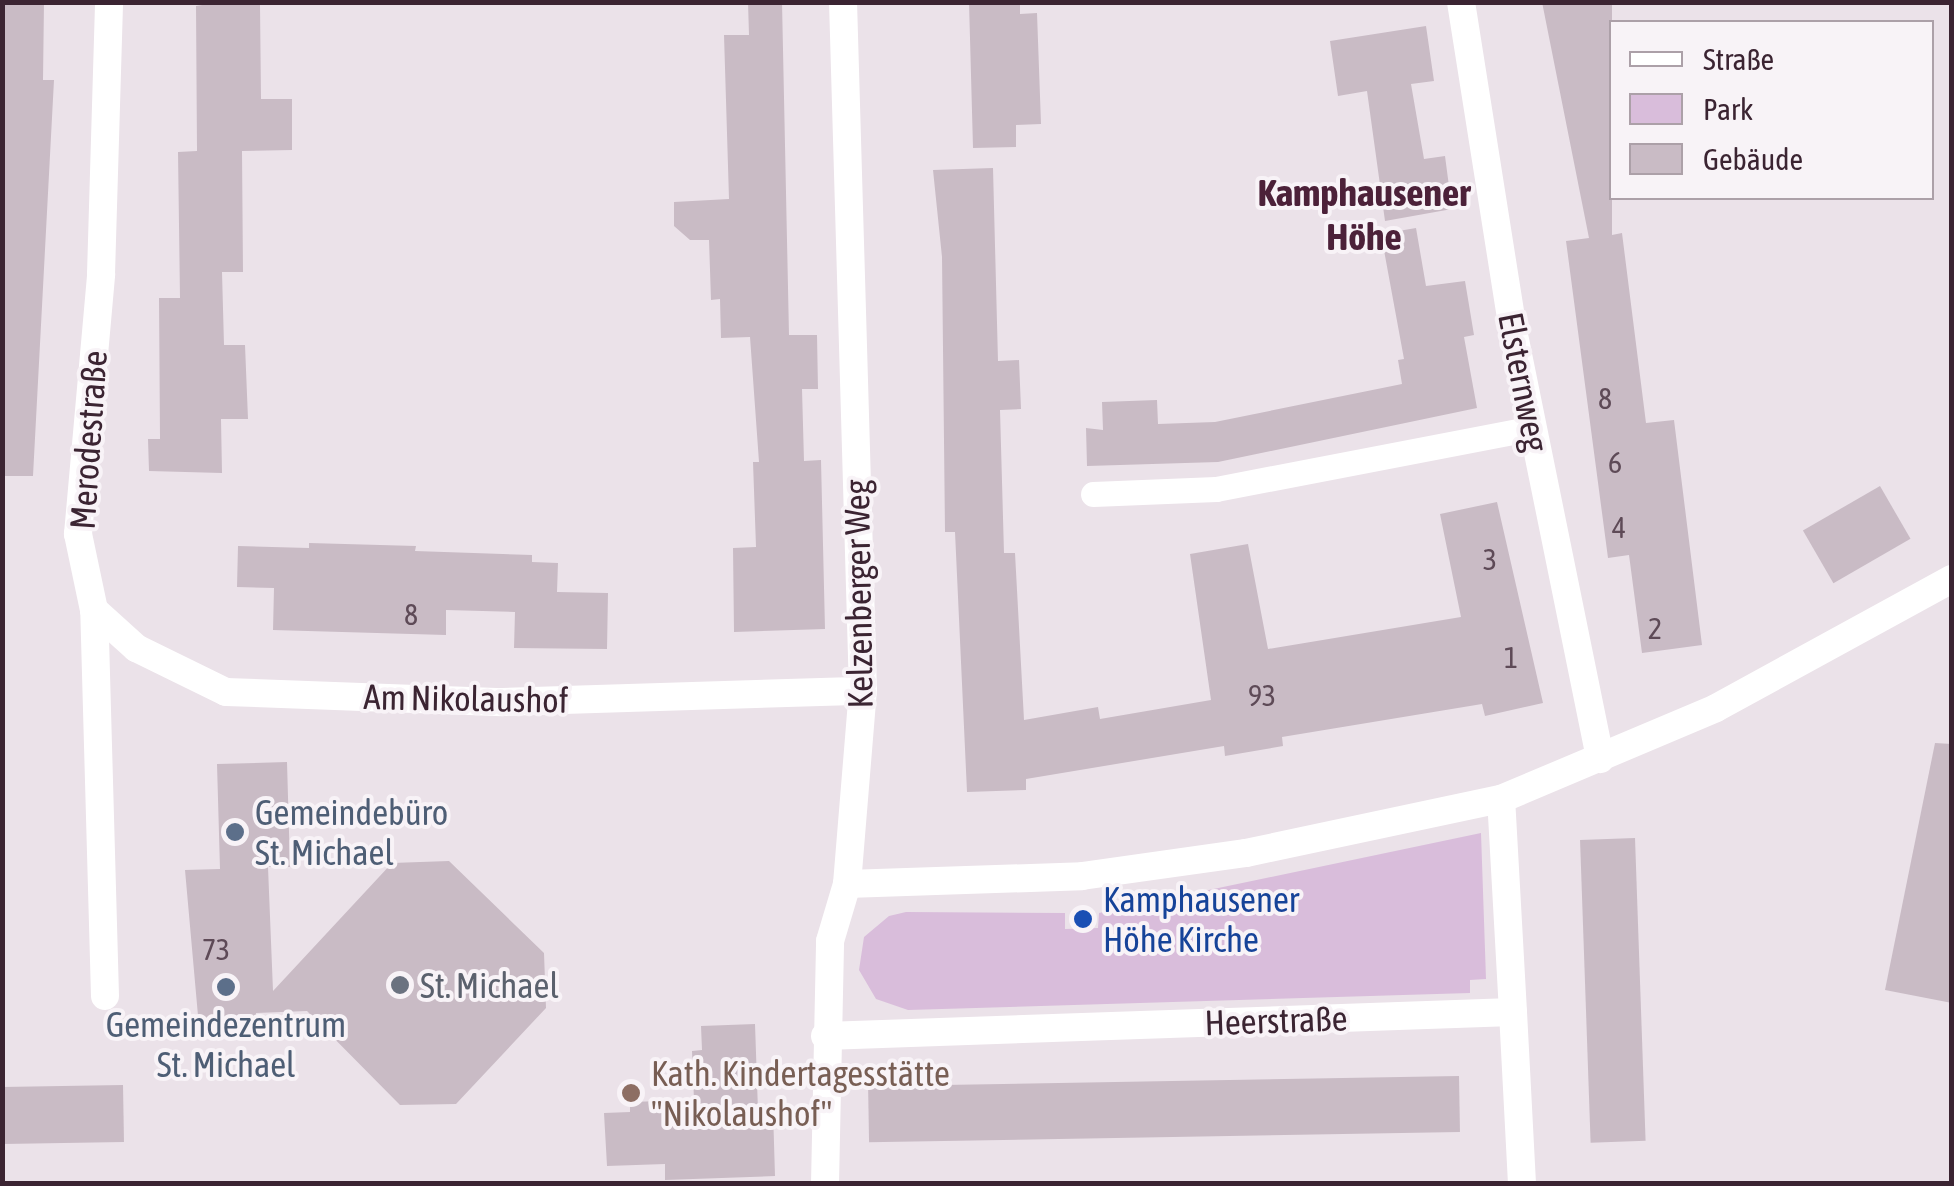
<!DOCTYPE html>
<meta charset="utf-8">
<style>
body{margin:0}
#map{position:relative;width:1954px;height:1186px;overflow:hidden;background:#ebe2e9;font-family:"Asap Condensed",sans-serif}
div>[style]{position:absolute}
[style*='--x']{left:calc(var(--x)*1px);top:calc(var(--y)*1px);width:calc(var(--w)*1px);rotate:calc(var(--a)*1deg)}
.green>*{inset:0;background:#d9bddb}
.building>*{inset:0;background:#c9bbc5;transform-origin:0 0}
.service>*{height:25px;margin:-12.5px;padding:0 12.5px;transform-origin:12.5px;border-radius:12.5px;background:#fff}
.minor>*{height:28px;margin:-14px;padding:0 14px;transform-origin:14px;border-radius:14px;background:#fff}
.dots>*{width:28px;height:28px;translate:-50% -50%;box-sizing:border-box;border:5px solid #f8f3f7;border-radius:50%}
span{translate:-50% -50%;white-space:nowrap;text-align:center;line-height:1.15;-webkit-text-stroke:8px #f8f3f7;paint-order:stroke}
.number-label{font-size:30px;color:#5e4a57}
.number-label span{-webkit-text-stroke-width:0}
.street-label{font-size:35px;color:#3b2432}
.service-label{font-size:35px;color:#4e5e75}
.left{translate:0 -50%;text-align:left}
.transit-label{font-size:35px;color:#164399}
.worship-label{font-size:35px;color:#5b616d}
.education-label{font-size:35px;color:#785e54}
.neighbourhood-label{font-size:38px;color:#4c2139;font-weight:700}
.frame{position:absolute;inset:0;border:5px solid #3b2432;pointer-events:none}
.legend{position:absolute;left:1609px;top:20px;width:325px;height:180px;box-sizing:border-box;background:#f8f3f7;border:2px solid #aca0a8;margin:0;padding:12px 18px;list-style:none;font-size:30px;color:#3b2432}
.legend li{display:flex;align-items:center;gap:20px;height:50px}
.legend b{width:50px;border:2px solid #aca0a8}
</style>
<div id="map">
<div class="green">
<i style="clip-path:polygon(1481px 833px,1486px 979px,1470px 980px,1470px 993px,908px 1010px,876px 999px,859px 970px,864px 937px,889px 916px,906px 912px,1065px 913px,1065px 929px,1098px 928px,1099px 913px)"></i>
</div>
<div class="building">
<i style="clip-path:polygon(2px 2px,44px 2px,43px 80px,54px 80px,33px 476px,2px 476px)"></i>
<i style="clip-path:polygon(221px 2px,260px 5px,261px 99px,292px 99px,292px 150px,242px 151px,243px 272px,222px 272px,224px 345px,245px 345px,248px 419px,221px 419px,222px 473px,149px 471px,148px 439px,160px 439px,159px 298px,180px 298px,178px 152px,197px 151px,196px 6px)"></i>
<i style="clip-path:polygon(748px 2px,782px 2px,789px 335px,817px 335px,818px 389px,802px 389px,804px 461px,821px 460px,825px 629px,734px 632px,733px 548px,756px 547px,753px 462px,759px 462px,750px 337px,721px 338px,720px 299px,711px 300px,709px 240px,690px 240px,674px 226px,674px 202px,729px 199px,724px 35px,749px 35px)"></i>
<i style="clip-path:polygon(969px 2px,1020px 2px,1020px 14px,1037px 13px,1041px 124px,1016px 125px,1016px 147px,973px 148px)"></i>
<i style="clip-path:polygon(1542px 2px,1612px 2px,1612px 235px,1622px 233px,1646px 423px,1674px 420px,1702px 645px,1642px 653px,1629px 555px,1608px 558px,1566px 241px,1589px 238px)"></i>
<i style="clip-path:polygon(1426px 26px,1434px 81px,1411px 84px,1424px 159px,1445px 156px,1452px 209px,1385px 221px,1367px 91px,1338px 96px,1330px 41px)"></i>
<i style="clip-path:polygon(993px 168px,998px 361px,1019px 360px,1021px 409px,1000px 410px,1004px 553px,1015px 553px,1024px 720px,1098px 707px,1100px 719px,1211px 700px,1190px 554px,1248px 544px,1268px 649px,1461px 617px,1440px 514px,1497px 502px,1543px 703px,1485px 716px,1482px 704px,1282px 737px,1283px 746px,1225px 756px,1224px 746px,1026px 779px,1026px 790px,967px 792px,955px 532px,945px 532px,942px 257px,933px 170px)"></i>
<i style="clip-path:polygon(1416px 228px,1426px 286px,1465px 281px,1474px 335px,1464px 337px,1477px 408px,1218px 462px,1087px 466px,1086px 428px,1103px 430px,1102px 402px,1157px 400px,1158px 424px,1215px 422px,1402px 384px,1398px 360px,1404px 359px,1381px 234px)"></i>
<i style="left:1880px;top:486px;width:61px;height:89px;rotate:60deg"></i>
<i style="clip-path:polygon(309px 543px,416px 546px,415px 551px,532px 555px,532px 562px,558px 563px,557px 592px,608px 593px,607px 649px,514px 648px,515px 612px,446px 610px,446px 635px,273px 630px,274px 588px,237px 587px,238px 546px,309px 548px)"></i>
<i style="clip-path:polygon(1935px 743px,1952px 744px,1952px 1003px,1885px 990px)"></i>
<i style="clip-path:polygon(287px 762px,290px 867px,268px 867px,273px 991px,392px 863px,449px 861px,544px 953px,546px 1008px,456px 1104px,400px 1105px,307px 1011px,256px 1013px,257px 1036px,200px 1038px,185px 870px,220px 869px,217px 764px)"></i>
<i style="left:1635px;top:838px;width:303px;height:55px;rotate:88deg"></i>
<i style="clip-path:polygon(755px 1024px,758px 1111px,773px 1110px,775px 1176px,665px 1180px,665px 1164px,607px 1166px,604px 1113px,630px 1112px,630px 1102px,694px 1100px,692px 1051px,702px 1050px,701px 1026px)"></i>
<i style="left:1459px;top:1076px;width:56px;height:591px;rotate:89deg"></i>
<i style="left:123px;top:1085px;width:57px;height:121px;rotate:89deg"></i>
</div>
<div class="service">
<i style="--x:1093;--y:494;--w:123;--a:-2.3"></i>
<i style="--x:1216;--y:489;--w:322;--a:-10.9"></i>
</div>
<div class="minor">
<i style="--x:1461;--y:2;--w:327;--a:81"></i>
<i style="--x:1512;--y:325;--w:443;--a:78.5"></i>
<i style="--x:94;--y:610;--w:57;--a:42.1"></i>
<i style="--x:136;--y:648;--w:100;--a:26.1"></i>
<i style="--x:226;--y:692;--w:277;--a:2.1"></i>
<i style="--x:503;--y:702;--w:360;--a:-1.8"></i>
<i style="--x:847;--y:884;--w:235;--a:-1.9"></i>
<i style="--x:1082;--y:876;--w:166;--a:-8"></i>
<i style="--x:1246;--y:853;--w:261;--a:-12"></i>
<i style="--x:1501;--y:799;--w:233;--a:-22.9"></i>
<i style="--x:1716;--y:708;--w:269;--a:-28.7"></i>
<i style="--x:105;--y:996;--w:386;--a:-91.6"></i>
<i style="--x:94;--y:610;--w:78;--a:-101.9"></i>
<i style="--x:78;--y:534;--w:261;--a:-84.9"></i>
<i style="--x:101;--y:274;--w:272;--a:-88.3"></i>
<i style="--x:1513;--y:1012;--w:172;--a:87"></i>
<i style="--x:825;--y:1036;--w:688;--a:-2"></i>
<i style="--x:1513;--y:1012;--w:213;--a:-93.2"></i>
<i style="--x:825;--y:1184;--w:243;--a:-88.8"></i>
<i style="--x:830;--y:941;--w:59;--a:-73.4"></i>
<i style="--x:847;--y:884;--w:194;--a:-85.3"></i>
<i style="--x:863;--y:691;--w:689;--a:-91.66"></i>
</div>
<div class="dots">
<i style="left:235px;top:832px;background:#5c6f8a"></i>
<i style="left:1083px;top:919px;background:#1a4fb4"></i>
<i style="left:400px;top:985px;background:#6b7280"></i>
<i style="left:226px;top:987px;background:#5c6f8a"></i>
<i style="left:631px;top:1093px;background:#8d6e63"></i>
</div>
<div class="number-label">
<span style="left:1605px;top:398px">8</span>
<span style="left:1615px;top:462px">6</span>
<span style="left:1619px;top:527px">4</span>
<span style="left:1490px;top:559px">3</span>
<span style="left:411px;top:614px">8</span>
<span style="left:1655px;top:628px">2</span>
<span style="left:1511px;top:657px">1</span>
<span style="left:1262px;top:695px">93</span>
<span style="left:216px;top:949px">73</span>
</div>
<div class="street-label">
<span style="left:1524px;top:382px;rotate:79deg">Elsternweg</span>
<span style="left:88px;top:440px;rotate:-86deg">Merodestraße</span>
<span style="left:858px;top:594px;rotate:-91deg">Kelzenberger Weg</span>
<span style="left:466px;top:698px;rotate:1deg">Am Nikolaushof</span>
<span style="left:1276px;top:1020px;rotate:-2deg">Heerstraße</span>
</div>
<div class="service-label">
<span class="left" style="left:255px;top:832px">Gemeindebüro<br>St. Michael</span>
<span style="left:226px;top:1044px">Gemeindezentrum<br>St. Michael</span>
</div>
<div class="transit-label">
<span class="left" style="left:1103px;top:919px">Kamphausener<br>Höhe Kirche</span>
</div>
<div class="worship-label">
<span class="left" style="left:420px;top:985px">St. Michael</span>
</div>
<div class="education-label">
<span class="left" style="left:651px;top:1093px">Kath. Kindertagesstätte<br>"Nikolaushof"</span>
</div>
<div class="neighbourhood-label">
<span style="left:1364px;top:215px">Kamphausener<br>Höhe</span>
</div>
<div class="frame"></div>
<ul class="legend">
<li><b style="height:12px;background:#fff"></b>Straße</li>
<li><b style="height:28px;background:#d9bddb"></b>Park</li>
<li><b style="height:28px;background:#c9bbc5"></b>Gebäude</li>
</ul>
</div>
